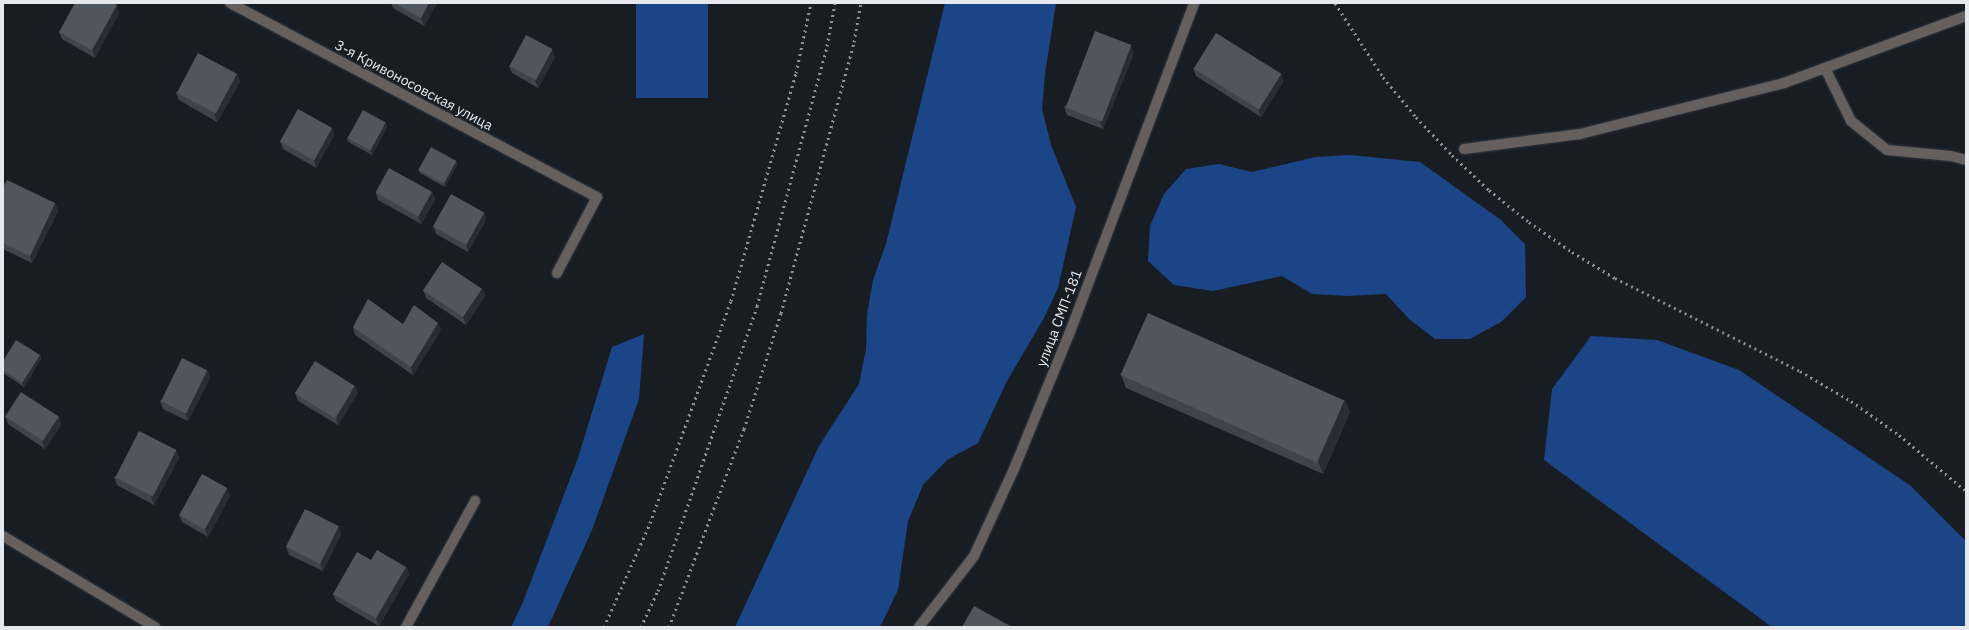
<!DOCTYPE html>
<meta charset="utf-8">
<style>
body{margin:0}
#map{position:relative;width:1969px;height:630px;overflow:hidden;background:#181d24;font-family:"IBM Plex Sans",sans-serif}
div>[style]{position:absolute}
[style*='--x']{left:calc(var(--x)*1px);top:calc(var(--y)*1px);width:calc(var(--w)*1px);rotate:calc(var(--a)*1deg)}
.forest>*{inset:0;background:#1b4586;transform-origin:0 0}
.roads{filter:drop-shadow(0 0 1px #353a40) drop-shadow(0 0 1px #353a40)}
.service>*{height:10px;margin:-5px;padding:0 5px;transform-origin:5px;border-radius:5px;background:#65605e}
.minor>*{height:10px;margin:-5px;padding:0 5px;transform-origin:5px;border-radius:5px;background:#65605e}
.rail>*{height:3px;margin-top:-1.5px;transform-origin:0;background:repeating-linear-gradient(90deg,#8c9196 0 2px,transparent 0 6px)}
.wall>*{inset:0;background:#3f444c}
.shaded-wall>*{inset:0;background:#282d35}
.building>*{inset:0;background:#50565e;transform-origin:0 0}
span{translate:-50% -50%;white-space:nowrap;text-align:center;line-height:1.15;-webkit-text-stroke:3px #181d24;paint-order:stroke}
.street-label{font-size:14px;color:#e5e9ee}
.frame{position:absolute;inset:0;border:4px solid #e5e9ee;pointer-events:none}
</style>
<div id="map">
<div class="forest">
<i style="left:636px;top:3px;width:72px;height:95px"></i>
<i style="clip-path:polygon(945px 3px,1056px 3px,1045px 74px,1042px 109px,1051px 145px,1076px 207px,1058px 288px,1044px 318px,1007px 381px,978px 443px,947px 460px,923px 485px,908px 521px,898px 590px,880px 627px,735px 627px,819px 446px,859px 384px,866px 349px,867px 315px,873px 280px,886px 244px)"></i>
<i style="clip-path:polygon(1350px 155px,1420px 162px,1501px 220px,1525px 244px,1526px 297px,1501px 322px,1470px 339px,1435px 339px,1409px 319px,1386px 294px,1347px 296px,1312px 294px,1282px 276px,1213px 291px,1174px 285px,1148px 261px,1150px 226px,1164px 194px,1186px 169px,1219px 164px,1252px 172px,1316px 157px)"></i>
<i style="clip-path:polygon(644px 334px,639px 399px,592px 530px,548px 627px,511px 627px,523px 602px,578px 458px,612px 347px)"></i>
<i style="clip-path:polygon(1591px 336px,1657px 340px,1739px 370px,1911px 486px,1966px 541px,1966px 627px,1772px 627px,1544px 460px,1552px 389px)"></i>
</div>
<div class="roads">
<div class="service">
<i style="--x:1825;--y:68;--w:59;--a:63.9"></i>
<i style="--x:1851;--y:121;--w:46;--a:38.9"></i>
<i style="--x:1887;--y:150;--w:64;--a:5.4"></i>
<i style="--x:1951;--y:156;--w:16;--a:15"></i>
<i style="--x:1464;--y:149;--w:117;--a:-7.4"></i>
<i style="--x:1580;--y:134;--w:210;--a:-14"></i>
<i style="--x:1784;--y:83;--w:194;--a:-20.2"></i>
<i style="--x:919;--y:627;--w:90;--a:-52.2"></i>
<i style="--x:974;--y:556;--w:96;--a:-65.3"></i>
<i style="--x:1014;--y:469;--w:148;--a:-67.8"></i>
<i style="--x:1070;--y:332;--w:352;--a:-69.3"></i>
</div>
<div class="minor">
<i style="--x:230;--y:3;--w:415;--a:27.9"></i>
<i style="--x:597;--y:197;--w:86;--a:117.8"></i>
<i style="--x:3;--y:536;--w:177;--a:30.9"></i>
<i style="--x:406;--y:627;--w:144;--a:-61.3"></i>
</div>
</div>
<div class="rail">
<i style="--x:1335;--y:3;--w:88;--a:57"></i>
<i style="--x:1383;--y:77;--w:52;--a:50.5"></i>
<i style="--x:1416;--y:117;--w:52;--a:46.5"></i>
<i style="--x:1452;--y:155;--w:51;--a:43.4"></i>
<i style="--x:1489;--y:190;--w:51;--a:38.7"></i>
<i style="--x:1529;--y:222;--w:52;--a:34.9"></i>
<i style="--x:1572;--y:252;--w:50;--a:31.2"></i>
<i style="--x:1615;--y:278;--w:207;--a:26.7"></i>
<i style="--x:1800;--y:371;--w:59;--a:30.5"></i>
<i style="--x:1851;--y:401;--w:59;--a:35.3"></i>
<i style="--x:1899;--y:435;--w:87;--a:39.9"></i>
<i style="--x:604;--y:627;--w:114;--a:-66.1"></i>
<i style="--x:650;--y:523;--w:236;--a:-70"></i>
<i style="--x:731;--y:301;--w:237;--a:-74.1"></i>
<i style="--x:796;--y:73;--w:72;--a:-77.9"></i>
<i style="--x:641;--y:627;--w:40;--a:-65"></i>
<i style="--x:658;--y:591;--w:302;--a:-70.8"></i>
<i style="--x:757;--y:306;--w:269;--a:-74.9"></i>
<i style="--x:827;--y:46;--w:44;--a:-79.5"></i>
<i style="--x:669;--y:627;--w:212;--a:-69.3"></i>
<i style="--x:744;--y:429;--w:122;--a:-72.3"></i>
<i style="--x:781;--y:313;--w:281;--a:-74.9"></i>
<i style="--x:854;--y:42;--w:40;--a:-80"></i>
</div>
<div class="wall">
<i style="clip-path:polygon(391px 3px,437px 3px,424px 26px,393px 8px)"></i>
<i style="clip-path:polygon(119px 13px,95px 58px,62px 39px,59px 32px)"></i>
<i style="clip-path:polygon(1134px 53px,1103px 129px,1067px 115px,1064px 107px)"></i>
<i style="clip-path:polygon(555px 57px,538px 88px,512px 73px,509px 66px)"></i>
<i style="clip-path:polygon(1193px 68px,1281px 74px,1283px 82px,1261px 117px,1196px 76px)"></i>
<i style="clip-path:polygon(237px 74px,240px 82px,217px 122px,179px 100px,176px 92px)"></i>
<i style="clip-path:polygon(387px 127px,372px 155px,348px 142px,347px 138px)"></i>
<i style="clip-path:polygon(332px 128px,334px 135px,316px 168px,283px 149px,280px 141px)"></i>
<i style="clip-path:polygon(456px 161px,457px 165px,445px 187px,420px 173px,418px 169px)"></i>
<i style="clip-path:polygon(3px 187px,55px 203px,58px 211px,32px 263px,3px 249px)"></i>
<i style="clip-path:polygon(432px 192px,435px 200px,421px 224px,378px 200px,376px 193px)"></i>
<i style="clip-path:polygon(484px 212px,486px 220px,468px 252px,436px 234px,433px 226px)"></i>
<i style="clip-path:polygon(482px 289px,485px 296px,466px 325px,426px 298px,423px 290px)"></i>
<i style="clip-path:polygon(403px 324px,441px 330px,413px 375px,355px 335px,353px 327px)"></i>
<i style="clip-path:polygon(40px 355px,41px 359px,24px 387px,3px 373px,3px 361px)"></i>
<i style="clip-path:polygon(207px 370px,210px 378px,188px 421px,163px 409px,160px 401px)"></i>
<i style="clip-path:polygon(1121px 375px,1350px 412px,1323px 474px,1126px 388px)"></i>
<i style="clip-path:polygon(295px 393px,358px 393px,338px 425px,298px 401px)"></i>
<i style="clip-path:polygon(5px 416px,59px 417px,61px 425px,45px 449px,8px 424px)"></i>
<i style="clip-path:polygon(176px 450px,179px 458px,154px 505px,117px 485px,114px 477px)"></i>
<i style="clip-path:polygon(230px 496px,208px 537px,182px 522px,179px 515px)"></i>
<i style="clip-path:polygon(341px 534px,323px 571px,289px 555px,286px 547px)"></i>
<i style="clip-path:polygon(371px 560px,406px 567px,409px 574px,379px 626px,336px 601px,333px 594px)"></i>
</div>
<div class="shaded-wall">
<i style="clip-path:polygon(429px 3px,437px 3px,424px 26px,421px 18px)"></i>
<i style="clip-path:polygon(117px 5px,119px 13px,95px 58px,92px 50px)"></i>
<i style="clip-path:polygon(1131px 45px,1134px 53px,1103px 129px,1100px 122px)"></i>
<i style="clip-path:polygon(552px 49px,555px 57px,538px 88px,535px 80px)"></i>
<i style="clip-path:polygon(237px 74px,240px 82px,217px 122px,214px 114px)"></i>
<i style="clip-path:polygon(1281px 74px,1283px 82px,1261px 117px,1258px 110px)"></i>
<i style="clip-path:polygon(386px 123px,387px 127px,372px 155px,370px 151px)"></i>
<i style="clip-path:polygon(332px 128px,334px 135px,316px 168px,314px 160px)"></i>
<i style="clip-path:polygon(456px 161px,457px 165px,445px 187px,443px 183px)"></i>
<i style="clip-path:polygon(432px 192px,435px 200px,421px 224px,418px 217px)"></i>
<i style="clip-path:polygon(55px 203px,58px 211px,32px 263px,30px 256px)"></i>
<i style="clip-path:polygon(484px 212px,486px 220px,468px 252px,466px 244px)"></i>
<i style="clip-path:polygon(482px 289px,485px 296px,466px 325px,463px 317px)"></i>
<i style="clip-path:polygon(438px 323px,441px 330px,413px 375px,411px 367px)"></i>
<i style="clip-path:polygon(40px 355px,41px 359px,24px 387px,22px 383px)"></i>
<i style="clip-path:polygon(207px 370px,210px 378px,188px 421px,185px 413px)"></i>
<i style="clip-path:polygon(355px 386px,358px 393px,338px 425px,336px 418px)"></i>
<i style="clip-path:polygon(1345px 399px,1350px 412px,1323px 474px,1318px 461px)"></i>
<i style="clip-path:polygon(59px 417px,61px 425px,45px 449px,42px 441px)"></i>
<i style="clip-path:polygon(176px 450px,179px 458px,154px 505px,151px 497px)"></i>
<i style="clip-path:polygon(227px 488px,230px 496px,208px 537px,205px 529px)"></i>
<i style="clip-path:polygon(339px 526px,341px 534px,323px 571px,320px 564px)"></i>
<i style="clip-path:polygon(406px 567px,409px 574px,379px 626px,376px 618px)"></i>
</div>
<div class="building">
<i style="clip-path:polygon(75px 3px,113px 3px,117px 5px,92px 50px,59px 32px)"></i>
<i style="clip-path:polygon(394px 3px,429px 3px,421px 18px)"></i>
<i style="left:1095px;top:31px;width:39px;height:82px;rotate:21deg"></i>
<i style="left:1216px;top:33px;width:77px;height:42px;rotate:32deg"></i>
<i style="left:526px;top:35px;width:30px;height:35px;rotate:28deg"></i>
<i style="left:198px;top:53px;width:44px;height:45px;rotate:28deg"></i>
<i style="left:298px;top:109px;width:39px;height:37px;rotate:29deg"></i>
<i style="left:363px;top:110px;width:26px;height:32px;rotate:29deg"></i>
<i style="left:431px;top:147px;width:29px;height:26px;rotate:29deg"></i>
<i style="left:389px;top:168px;width:49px;height:28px;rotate:29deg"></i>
<i style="clip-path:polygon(7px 180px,55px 203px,30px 256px,3px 243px,3px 187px)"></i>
<i style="left:451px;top:194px;width:38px;height:37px;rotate:29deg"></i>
<i style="left:442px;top:262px;width:48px;height:34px;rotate:34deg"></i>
<i style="clip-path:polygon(368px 299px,403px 324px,414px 305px,438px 323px,411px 367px,353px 327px)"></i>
<i style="left:1148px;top:313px;width:215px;height:68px;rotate:24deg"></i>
<i style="clip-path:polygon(16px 340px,40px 355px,22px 383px,3px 370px,3px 361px)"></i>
<i style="left:182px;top:358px;width:28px;height:48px;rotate:26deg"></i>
<i style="left:315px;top:361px;width:47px;height:38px;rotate:32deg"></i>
<i style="left:21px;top:392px;width:45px;height:29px;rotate:33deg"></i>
<i style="left:139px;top:431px;width:42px;height:52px;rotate:27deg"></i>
<i style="left:202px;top:474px;width:29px;height:47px;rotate:29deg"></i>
<i style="left:305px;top:509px;width:38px;height:42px;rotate:27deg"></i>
<i style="clip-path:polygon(377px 550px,406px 567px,376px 618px,333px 594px,357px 552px,371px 560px)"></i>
<i style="clip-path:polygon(974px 606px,1012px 627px,962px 627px)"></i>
</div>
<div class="street-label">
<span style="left:414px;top:85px;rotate:28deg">3-я Кривоносовская улица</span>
<span style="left:1059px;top:318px;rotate:-69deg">улица СМП-181</span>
</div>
<div class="frame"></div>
</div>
